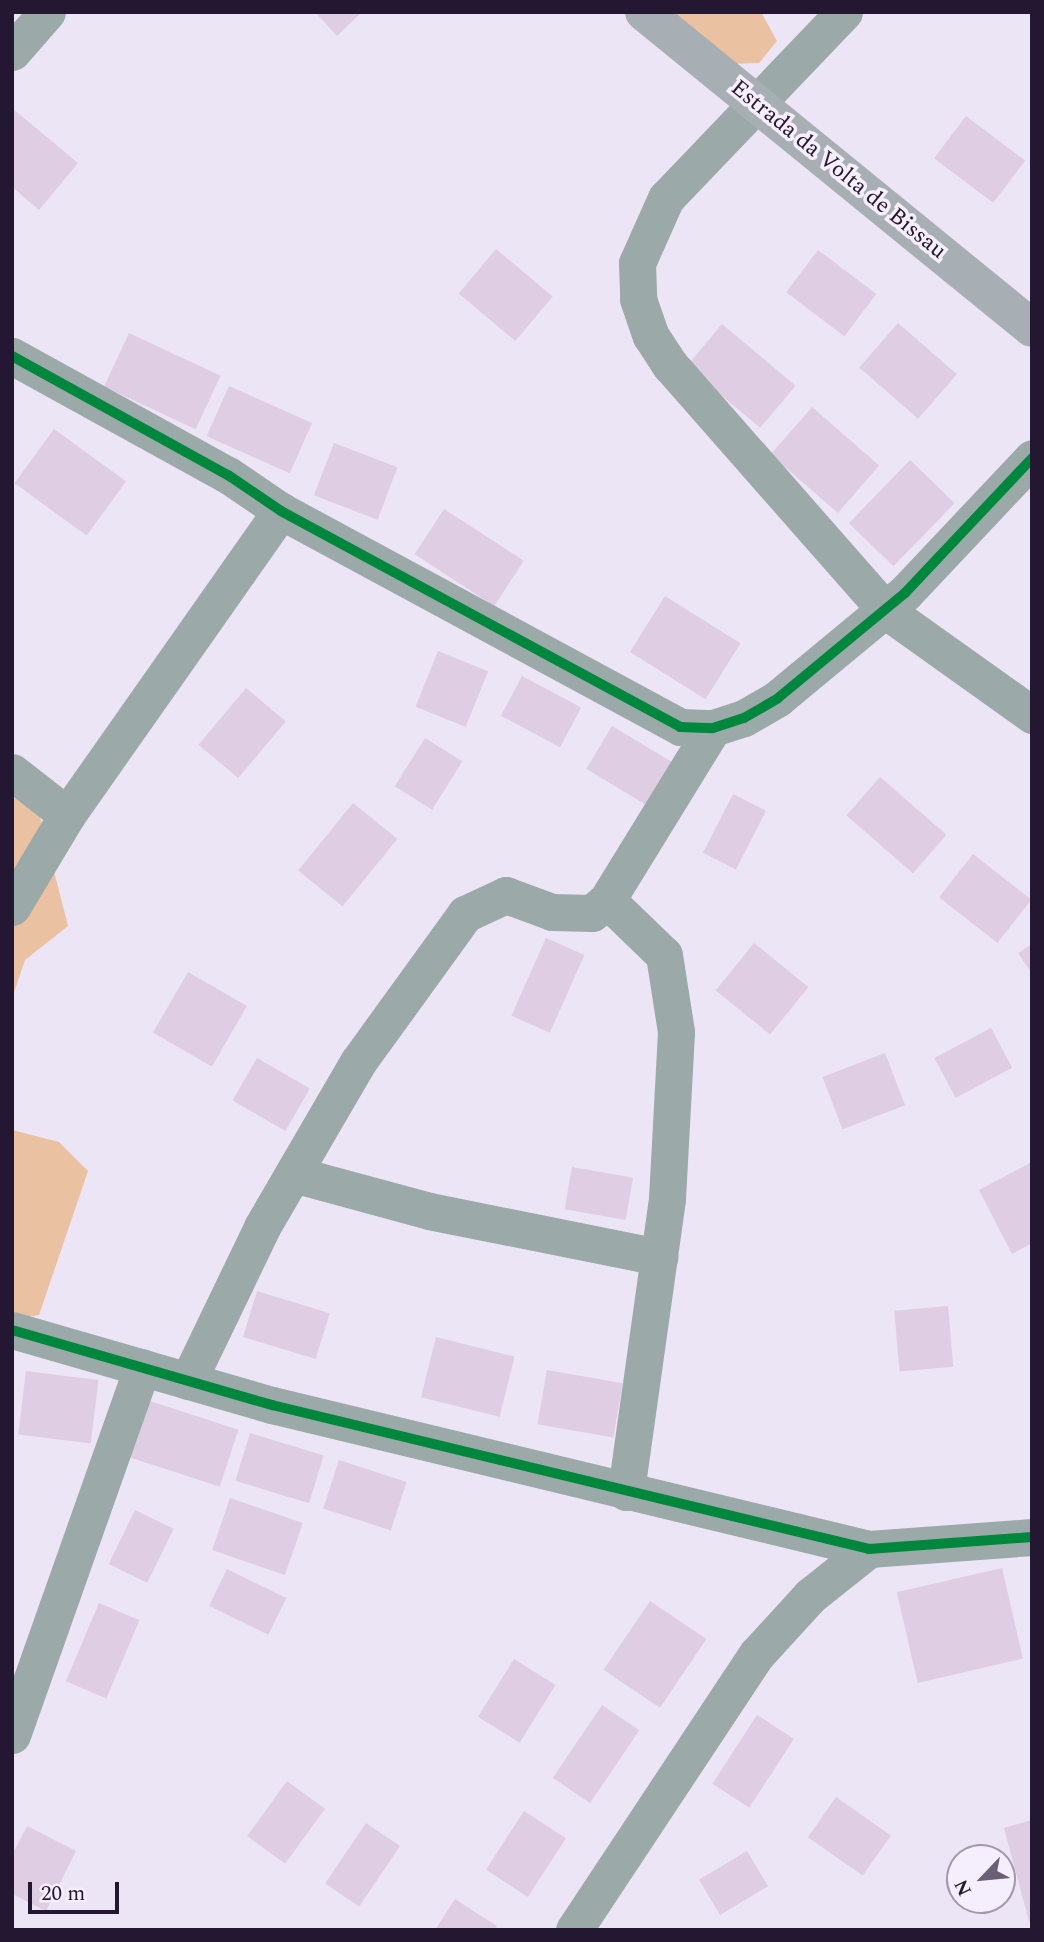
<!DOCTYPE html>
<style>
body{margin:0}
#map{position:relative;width:1044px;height:1942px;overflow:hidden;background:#ece5f5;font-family:Spectral,serif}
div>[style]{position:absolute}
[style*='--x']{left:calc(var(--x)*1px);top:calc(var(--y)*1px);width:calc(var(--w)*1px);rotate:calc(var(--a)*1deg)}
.green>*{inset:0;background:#eac1a1}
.building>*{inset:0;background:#dfcde3;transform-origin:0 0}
.minor>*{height:37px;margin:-18.5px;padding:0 18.5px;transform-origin:18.5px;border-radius:18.5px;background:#9ca9a9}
.secondary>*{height:38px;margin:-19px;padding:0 19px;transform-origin:19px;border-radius:19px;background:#a7afb4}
.cycleway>*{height:10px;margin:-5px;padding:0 5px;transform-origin:5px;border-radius:5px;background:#00873e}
span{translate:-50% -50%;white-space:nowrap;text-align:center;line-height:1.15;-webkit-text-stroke:7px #f5eefd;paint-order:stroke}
.street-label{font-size:23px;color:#241732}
.frame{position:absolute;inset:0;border:14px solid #241732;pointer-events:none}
.north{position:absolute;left:946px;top:1844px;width:70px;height:70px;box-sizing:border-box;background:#f5eefd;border:2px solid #a198ac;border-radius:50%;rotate:244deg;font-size:19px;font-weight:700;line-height:28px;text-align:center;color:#241732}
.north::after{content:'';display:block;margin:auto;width:24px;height:32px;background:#6a5f76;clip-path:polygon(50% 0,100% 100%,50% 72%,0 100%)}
.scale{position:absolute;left:28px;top:1882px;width:91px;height:32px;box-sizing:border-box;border:4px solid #241732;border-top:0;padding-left:9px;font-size:21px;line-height:24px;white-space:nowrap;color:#241732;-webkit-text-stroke:5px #f5eefd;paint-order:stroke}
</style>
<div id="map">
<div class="green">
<i style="clip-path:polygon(664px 12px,761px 12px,777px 41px,759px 63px,727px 64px)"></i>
<i style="clip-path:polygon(33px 789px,68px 926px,25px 960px,12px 998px,12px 800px)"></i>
<i style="clip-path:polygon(12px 1130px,59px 1142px,88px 1171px,39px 1315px,12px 1320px)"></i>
</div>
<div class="building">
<i style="clip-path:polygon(315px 12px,362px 12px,337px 36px)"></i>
<i style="clip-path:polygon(12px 108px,78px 163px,39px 210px,12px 187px)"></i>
<i style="left:966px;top:116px;width:74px;height:53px;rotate:37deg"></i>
<i style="left:496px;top:249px;width:74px;height:58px;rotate:40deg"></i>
<i style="left:818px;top:250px;width:73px;height:53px;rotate:37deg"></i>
<i style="left:898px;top:323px;width:78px;height:59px;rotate:41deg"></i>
<i style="left:722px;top:324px;width:96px;height:55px;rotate:40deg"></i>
<i style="left:129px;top:333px;width:101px;height:59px;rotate:25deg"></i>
<i style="left:229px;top:386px;width:91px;height:55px;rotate:24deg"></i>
<i style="left:812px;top:407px;width:89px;height:63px;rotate:41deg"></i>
<i style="left:54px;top:429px;width:89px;height:67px;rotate:36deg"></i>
<i style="left:334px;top:443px;width:68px;height:56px;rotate:21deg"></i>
<i style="left:910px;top:460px;width:62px;height:88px;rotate:44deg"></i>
<i style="left:444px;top:509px;width:95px;height:54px;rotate:33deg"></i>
<i style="left:665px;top:596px;width:89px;height:66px;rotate:32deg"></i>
<i style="left:438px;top:651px;width:54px;height:60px;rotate:22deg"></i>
<i style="left:522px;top:676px;width:67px;height:45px;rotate:28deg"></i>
<i style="left:246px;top:688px;width:52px;height:74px;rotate:40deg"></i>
<i style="left:612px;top:726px;width:70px;height:50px;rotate:31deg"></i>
<i style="left:425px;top:738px;width:44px;height:57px;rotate:32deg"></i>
<i style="left:880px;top:777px;width:88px;height:51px;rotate:41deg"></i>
<i style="left:733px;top:794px;width:37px;height:66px;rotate:27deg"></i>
<i style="left:353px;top:803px;width:57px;height:87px;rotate:39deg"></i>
<i style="left:973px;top:854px;width:74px;height:55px;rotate:38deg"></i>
<i style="left:546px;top:938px;width:42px;height:85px;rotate:24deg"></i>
<i style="left:754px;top:943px;width:70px;height:61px;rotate:39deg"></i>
<i style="clip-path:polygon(1032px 944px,1032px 974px,1018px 953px)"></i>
<i style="left:188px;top:972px;width:68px;height:70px;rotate:30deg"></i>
<i style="left:991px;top:1028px;width:45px;height:64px;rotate:62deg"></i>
<i style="left:885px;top:1053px;width:56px;height:67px;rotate:69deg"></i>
<i style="left:257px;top:1058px;width:61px;height:49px;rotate:30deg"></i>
<i style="clip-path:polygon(1032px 1162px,1032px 1243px,1012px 1254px,979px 1190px)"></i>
<i style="left:572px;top:1167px;width:62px;height:43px;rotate:10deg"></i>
<i style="left:257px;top:1291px;width:76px;height:48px;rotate:17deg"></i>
<i style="left:948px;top:1306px;width:61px;height:54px;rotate:85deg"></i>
<i style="left:436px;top:1337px;width:81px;height:62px;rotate:14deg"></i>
<i style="left:547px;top:1370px;width:77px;height:55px;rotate:10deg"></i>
<i style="left:26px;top:1371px;width:73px;height:64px;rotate:7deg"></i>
<i style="left:147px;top:1400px;width:96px;height:60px;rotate:18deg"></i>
<i style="left:250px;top:1433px;width:77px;height:50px;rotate:17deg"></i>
<i style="left:339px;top:1460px;width:71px;height:51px;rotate:18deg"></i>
<i style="left:230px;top:1498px;width:77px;height:55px;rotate:19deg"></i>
<i style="left:135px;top:1510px;width:43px;height:60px;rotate:26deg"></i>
<i style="left:1002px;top:1568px;width:93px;height:108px;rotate:77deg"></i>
<i style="left:227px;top:1569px;width:66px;height:41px;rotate:26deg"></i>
<i style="left:650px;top:1601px;width:68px;height:83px;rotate:34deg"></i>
<i style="left:99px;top:1603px;width:44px;height:85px;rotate:23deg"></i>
<i style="left:514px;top:1659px;width:49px;height:68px;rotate:32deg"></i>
<i style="left:602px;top:1705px;width:45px;height:88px;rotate:34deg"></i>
<i style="left:757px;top:1715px;width:44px;height:82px;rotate:33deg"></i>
<i style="left:287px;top:1781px;width:47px;height:68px;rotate:36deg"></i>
<i style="left:836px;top:1797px;width:67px;height:49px;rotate:35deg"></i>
<i style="left:524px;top:1811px;width:50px;height:70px;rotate:33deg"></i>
<i style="clip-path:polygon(1032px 1820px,1032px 1920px,1029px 1921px,1004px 1828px)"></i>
<i style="left:366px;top:1823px;width:41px;height:73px;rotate:34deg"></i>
<i style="clip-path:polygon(27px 1826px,76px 1851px,46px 1911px,12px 1894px,12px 1855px)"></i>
<i style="left:747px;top:1851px;width:41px;height:56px;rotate:59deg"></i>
<i style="clip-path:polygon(455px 1899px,497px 1926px,495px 1930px,435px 1930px)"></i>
</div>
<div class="minor">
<i style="--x:844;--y:12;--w:257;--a:133.7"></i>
<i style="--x:666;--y:198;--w:71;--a:114"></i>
<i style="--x:637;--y:263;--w:36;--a:88"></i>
<i style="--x:638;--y:299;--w:39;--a:71"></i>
<i style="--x:651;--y:336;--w:35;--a:57"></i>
<i style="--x:670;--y:365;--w:326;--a:48.7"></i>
<i style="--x:885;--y:610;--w:181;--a:35.5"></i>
<i style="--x:12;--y:52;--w:53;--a:-48.8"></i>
<i style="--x:12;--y:356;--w:247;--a:28.9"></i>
<i style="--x:228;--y:475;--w:64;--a:34.2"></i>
<i style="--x:281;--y:511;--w:454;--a:28.4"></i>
<i style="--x:680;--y:727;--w:33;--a:2"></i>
<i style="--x:713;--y:728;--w:33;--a:-18"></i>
<i style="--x:744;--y:718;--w:39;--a:-30"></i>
<i style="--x:778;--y:698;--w:165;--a:-39.6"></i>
<i style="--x:905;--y:593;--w:185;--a:-46.7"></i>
<i style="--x:12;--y:772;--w:70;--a:38"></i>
<i style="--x:607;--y:900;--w:79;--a:44"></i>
<i style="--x:664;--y:955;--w:78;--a:81.1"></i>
<i style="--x:676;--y:1032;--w:167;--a:93.1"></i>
<i style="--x:667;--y:1199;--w:296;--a:98"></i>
<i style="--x:12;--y:907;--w:107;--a:-59.1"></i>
<i style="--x:67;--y:815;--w:372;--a:-54.9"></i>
<i style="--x:293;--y:1174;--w:141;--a:15.2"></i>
<i style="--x:429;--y:1211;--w:235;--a:11.3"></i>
<i style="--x:12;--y:1330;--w:271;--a:16.1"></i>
<i style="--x:272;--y:1405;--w:614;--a:13.56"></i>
<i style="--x:869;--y:1549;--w:163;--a:-4.2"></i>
<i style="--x:188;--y:1381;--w:171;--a:-64.3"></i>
<i style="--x:262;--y:1227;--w:191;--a:-59.8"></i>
<i style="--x:358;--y:1062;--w:183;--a:-54.1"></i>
<i style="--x:465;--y:914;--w:45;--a:-24.9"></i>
<i style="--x:506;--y:895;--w:49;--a:20.3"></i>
<i style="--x:552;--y:912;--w:40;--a:1.4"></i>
<i style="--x:592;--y:913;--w:20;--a:-41"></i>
<i style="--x:607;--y:900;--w:202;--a:-58.4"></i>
<i style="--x:12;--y:1735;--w:390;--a:-70.5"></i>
<i style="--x:574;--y:1930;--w:331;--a:-56.5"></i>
<i style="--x:757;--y:1654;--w:79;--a:-47.6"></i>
<i style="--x:810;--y:1596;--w:75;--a:-38.5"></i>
</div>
<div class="secondary">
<i style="--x:644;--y:12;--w:500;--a:39.16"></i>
</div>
<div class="cycleway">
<i style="--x:12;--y:356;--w:247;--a:28.9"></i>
<i style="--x:228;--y:475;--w:64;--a:34.2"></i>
<i style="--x:281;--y:511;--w:454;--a:28.4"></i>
<i style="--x:680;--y:727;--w:33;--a:2"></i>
<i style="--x:713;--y:728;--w:33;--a:-18"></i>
<i style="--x:744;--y:718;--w:39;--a:-30"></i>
<i style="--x:778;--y:698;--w:165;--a:-39.6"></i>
<i style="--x:905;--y:593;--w:185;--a:-46.7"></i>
<i style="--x:12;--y:1330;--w:271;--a:16.1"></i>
<i style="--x:272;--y:1405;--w:614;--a:13.56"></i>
<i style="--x:869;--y:1549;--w:163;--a:-4.2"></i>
</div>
<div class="street-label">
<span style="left:838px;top:170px;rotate:39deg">Estrada da Volta de Bissau</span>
</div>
<div class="frame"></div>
<div class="north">N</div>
<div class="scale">20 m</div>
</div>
